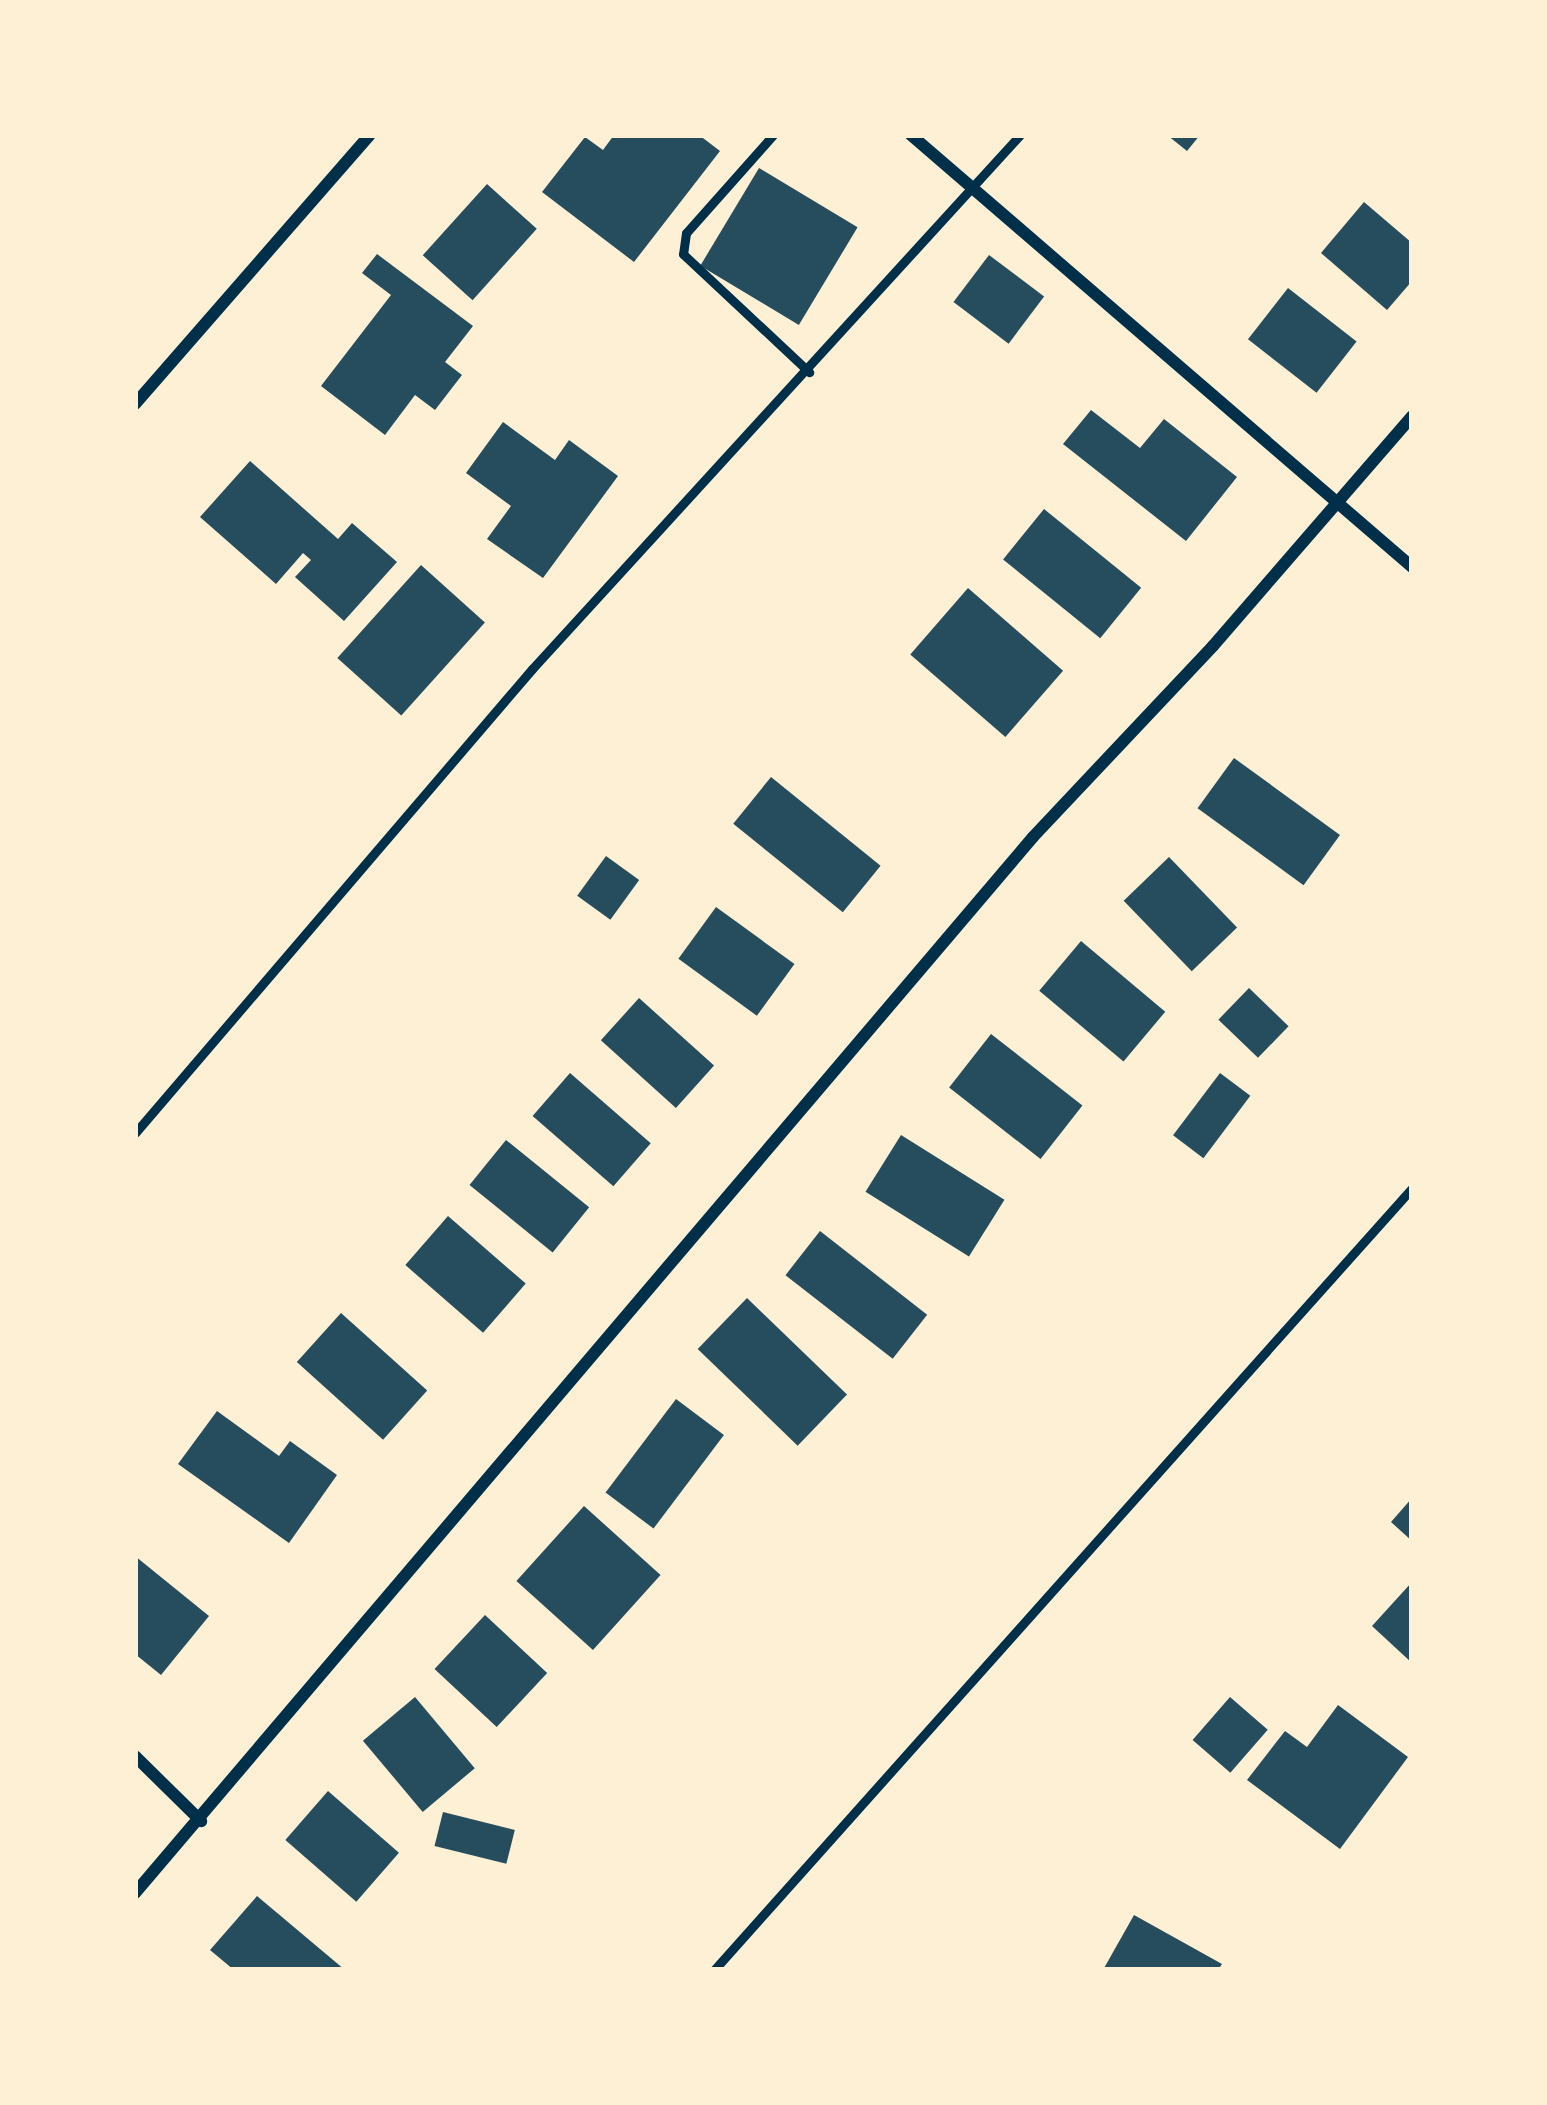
<!DOCTYPE html>
<style>
body{margin:0}
#map{position:relative;width:1547px;height:2105px;overflow:hidden;background:#fdf0d5;font-family:"Archivo Narrow",sans-serif}
div>[style]{position:absolute}
[style*='--x']{left:calc(var(--x)*1px);top:calc(var(--y)*1px);width:calc(var(--w)*1px);rotate:calc(var(--a)*1deg)}
.building>*{inset:0;background:#264d5e;transform-origin:0 0}
.service>*{height:9px;margin:-4.5px;padding:0 4.5px;transform-origin:4.5px;border-radius:4.5px;background:#003049}
.minor>*{height:12px;margin:-6px;padding:0 6px;transform-origin:6px;border-radius:6px;background:#003049}
span{translate:-50% -50%;white-space:nowrap;text-align:center;line-height:1.15;-webkit-text-stroke:12px #fdf0d5;paint-order:stroke}
.frame{position:absolute;inset:0;border:138px solid #fdf0d5;pointer-events:none}
</style>
<div id="map">
<div class="building">
<i style="clip-path:polygon(614px 135px,699px 135px,720px 151px,634px 262px,542px 192px,585px 137px,603px 150px)"></i>
<i style="clip-path:polygon(1167px 135px,1200px 135px,1187px 151px)"></i>
<i style="left:759px;top:168px;width:115px;height:114px;rotate:31deg"></i>
<i style="left:487px;top:184px;width:67px;height:96px;rotate:42deg"></i>
<i style="clip-path:polygon(1364px 202px,1412px 243px,1412px 281px,1387px 310px,1321px 253px)"></i>
<i style="clip-path:polygon(377px 254px,473px 326px,445px 362px,462px 375px,435px 410px,415px 395px,385px 435px,321px 386px,391px 295px,362px 273px)"></i>
<i style="left:989px;top:255px;width:69px;height:59px;rotate:37deg"></i>
<i style="left:1288px;top:288px;width:87px;height:65px;rotate:38deg"></i>
<i style="clip-path:polygon(1091px 410px,1140px 448px,1164px 419px,1237px 477px,1186px 541px,1063px 444px)"></i>
<i style="clip-path:polygon(503px 422px,555px 460px,569px 440px,618px 476px,543px 578px,487px 539px,511px 506px,466px 473px)"></i>
<i style="clip-path:polygon(250px 461px,338px 539px,352px 523px,397px 562px,344px 621px,295px 577px,311px 560px,303px 553px,276px 584px,200px 517px)"></i>
<i style="left:1044px;top:509px;width:125px;height:65px;rotate:39deg"></i>
<i style="left:421px;top:565px;width:86px;height:125px;rotate:42deg"></i>
<i style="left:968px;top:588px;width:126px;height:88px;rotate:41deg"></i>
<i style="left:1234px;top:758px;width:131px;height:62px;rotate:36deg"></i>
<i style="left:771px;top:777px;width:141px;height:60px;rotate:39deg"></i>
<i style="left:606px;top:856px;width:41px;height:49px;rotate:36deg"></i>
<i style="left:1169px;top:857px;width:98px;height:63px;rotate:46deg"></i>
<i style="left:716px;top:907px;width:97px;height:64px;rotate:36deg"></i>
<i style="left:1081px;top:941px;width:110px;height:65px;rotate:40deg"></i>
<i style="left:1249px;top:988px;width:55px;height:44px;rotate:44deg"></i>
<i style="left:639px;top:998px;width:101px;height:57px;rotate:42deg"></i>
<i style="left:991px;top:1034px;width:116px;height:68px;rotate:38deg"></i>
<i style="left:570px;top:1073px;width:107px;height:57px;rotate:41deg"></i>
<i style="left:1220px;top:1073px;width:38px;height:78px;rotate:37deg"></i>
<i style="left:901px;top:1135px;width:122px;height:67px;rotate:32deg"></i>
<i style="left:506px;top:1140px;width:107px;height:58px;rotate:39deg"></i>
<i style="left:448px;top:1216px;width:103px;height:65px;rotate:41deg"></i>
<i style="left:820px;top:1231px;width:136px;height:56px;rotate:38deg"></i>
<i style="left:747px;top:1298px;width:139px;height:71px;rotate:44deg"></i>
<i style="left:341px;top:1313px;width:116px;height:66px;rotate:42deg"></i>
<i style="left:676px;top:1399px;width:60px;height:117px;rotate:37deg"></i>
<i style="clip-path:polygon(217px 1411px,279px 1456px,290px 1441px,337px 1475px,289px 1543px,178px 1464px)"></i>
<i style="clip-path:polygon(1412px 1498px,1412px 1541px,1391px 1522px)"></i>
<i style="left:584px;top:1506px;width:103px;height:101px;rotate:42deg"></i>
<i style="clip-path:polygon(135px 1556px,209px 1616px,161px 1675px,135px 1654px)"></i>
<i style="clip-path:polygon(1412px 1582px,1412px 1663px,1372px 1626px)"></i>
<i style="left:485px;top:1615px;width:85px;height:74px;rotate:43deg"></i>
<i style="left:415px;top:1697px;width:93px;height:68px;rotate:50deg"></i>
<i style="left:1230px;top:1697px;width:50px;height:57px;rotate:41deg"></i>
<i style="clip-path:polygon(1338px 1705px,1408px 1757px,1340px 1849px,1247px 1780px,1285px 1731px,1307px 1747px)"></i>
<i style="left:328px;top:1791px;width:94px;height:65px;rotate:41deg"></i>
<i style="left:443px;top:1812px;width:74px;height:35px;rotate:14deg"></i>
<i style="clip-path:polygon(257px 1896px,345px 1970px,234px 1970px,210px 1950px)"></i>
<i style="clip-path:polygon(1134px 1915px,1222px 1964px,1218px 1970px,1103px 1970px)"></i>
</div>
<div class="service">
<i style="--x:773;--y:135;--w:131;--a:131.6"></i>
<i style="--x:686;--y:233;--w:21;--a:98"></i>
<i style="--x:683;--y:254;--w:173;--a:43.1"></i>
<i style="--x:135;--y:1133;--w:611;--a:-49.45"></i>
<i style="--x:532;--y:669;--w:723;--a:-47.58"></i>
<i style="--x:714;--y:1970;--w:1048;--a:-48.25"></i>
</div>
<div class="minor">
<i style="--x:911;--y:135;--w:662;--a:40.77"></i>
<i style="--x:135;--y:404;--w:357;--a:-48.9"></i>
<i style="--x:135;--y:1756;--w:93;--a:44.6"></i>
<i style="--x:135;--y:1893;--w:1386;--a:-49.62"></i>
<i style="--x:1033;--y:837;--w:262;--a:-46.7"></i>
<i style="--x:1213;--y:646;--w:304;--a:-49.1"></i>
</div>
<div class="frame"></div>
</div>
